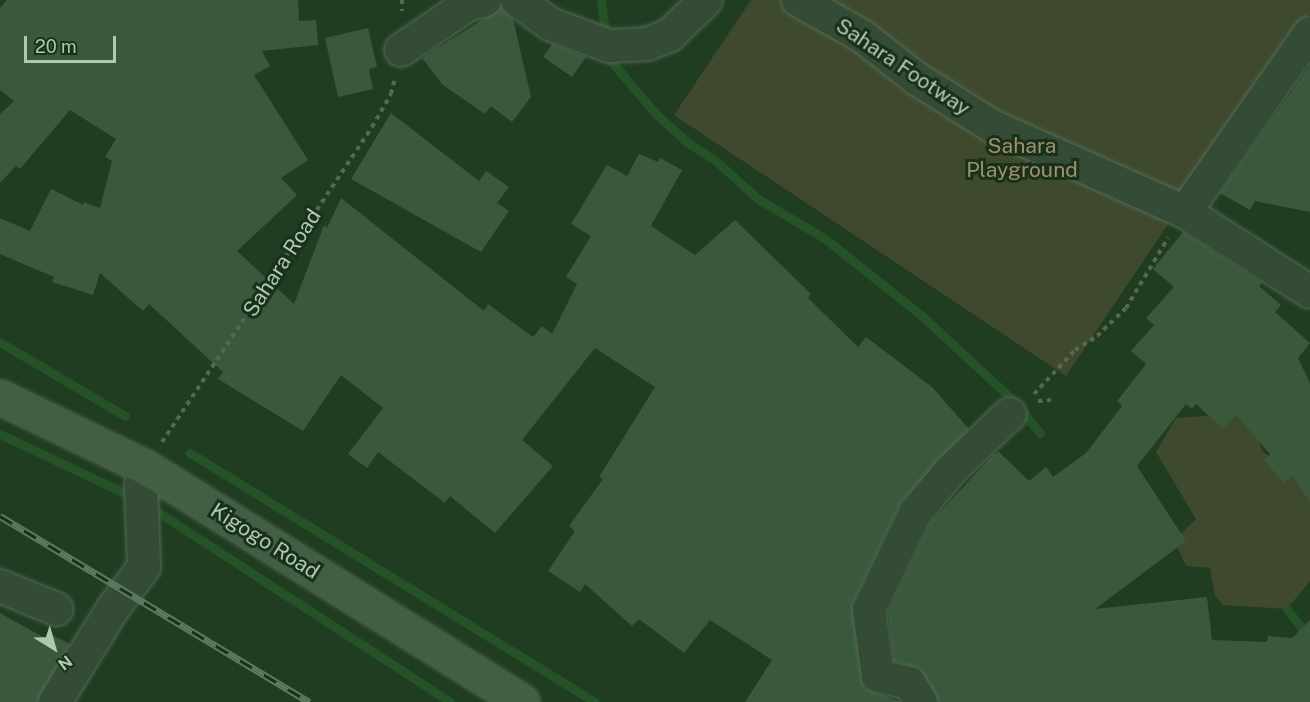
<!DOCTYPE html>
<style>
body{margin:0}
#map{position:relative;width:1310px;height:702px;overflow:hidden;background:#203c21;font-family:"Public Sans",sans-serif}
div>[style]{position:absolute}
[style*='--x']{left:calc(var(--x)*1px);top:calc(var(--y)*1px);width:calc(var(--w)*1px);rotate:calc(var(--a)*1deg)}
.green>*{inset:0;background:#3f492d}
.stream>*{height:9px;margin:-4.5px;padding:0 4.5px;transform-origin:4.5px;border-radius:4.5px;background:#255327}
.building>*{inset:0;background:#3a593b}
.path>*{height:4px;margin-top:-2px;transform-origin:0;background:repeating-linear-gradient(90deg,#58674e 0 4.5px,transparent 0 9px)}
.roads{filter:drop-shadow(0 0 2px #526953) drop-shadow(0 0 2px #526953)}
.minor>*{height:32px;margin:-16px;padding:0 16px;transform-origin:16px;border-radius:16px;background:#344c35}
.secondary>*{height:33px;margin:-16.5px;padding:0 16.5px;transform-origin:16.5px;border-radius:16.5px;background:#425f44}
.rail>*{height:7px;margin-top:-3.5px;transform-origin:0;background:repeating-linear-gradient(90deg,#19301b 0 14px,#5d7a5e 0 28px);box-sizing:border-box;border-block:2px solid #5d7a5e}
span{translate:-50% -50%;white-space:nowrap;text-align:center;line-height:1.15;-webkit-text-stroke:6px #19301b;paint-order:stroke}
.street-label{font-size:21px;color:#afc8b1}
.park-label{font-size:21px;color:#a0906c}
.north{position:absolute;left:24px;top:618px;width:60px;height:60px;-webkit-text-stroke:4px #19301b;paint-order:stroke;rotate:143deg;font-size:16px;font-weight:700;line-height:24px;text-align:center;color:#afc8b1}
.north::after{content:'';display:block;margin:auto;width:21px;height:27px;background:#afc8b1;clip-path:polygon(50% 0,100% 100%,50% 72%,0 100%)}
.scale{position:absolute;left:24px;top:36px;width:92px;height:27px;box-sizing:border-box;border:3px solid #afc8b1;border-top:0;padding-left:8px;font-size:18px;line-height:21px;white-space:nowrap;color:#afc8b1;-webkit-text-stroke:4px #19301b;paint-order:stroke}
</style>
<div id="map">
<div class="green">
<i style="clip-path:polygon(751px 0,1310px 0,1310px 13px,1066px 376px,674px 115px)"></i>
<i style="clip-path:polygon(1237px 414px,1257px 437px,1263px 452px,1310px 487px,1310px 581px,1287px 609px,1223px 605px,1215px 596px,1210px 568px,1186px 566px,1174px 540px,1196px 519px,1156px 452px,1176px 418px)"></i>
</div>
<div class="stream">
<i style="--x:601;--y:0;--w:26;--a:83"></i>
<i style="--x:610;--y:54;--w:7;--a:82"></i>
<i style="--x:611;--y:61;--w:68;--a:49.8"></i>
<i style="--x:655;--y:113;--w:45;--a:42.3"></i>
<i style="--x:688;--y:143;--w:32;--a:32"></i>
<i style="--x:715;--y:160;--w:58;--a:42.2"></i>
<i style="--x:758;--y:199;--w:77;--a:30.6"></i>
<i style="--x:824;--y:238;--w:125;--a:38.5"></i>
<i style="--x:922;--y:316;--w:122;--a:42.7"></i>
<i style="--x:1012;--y:399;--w:44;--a:50.5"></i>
<i style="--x:0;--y:342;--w:145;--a:30.6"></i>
<i style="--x:0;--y:434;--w:137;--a:25.4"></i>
<i style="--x:190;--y:453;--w:475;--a:31.6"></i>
<i style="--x:161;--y:514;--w:345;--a:33"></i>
<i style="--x:1287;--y:609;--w:39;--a:53"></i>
</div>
<div class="building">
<i style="clip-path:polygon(7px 0,298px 0,299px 21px,316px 20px,318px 45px,262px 51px,270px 66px,254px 75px,308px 160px,281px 178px,297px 195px,237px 251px,294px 304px,324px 225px,327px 228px,341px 198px,484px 311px,488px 304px,533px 337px,542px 326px,552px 334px,577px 284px,566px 277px,591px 236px,571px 224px,607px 165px,627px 176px,639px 154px,658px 162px,660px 158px,682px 170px,651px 226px,695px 255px,735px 220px,811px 294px,808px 298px,858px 347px,866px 337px,932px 387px,969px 429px,902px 501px,853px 603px,864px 688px,900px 702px,745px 702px,772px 660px,710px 620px,684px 653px,639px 619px,632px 626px,585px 584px,580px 592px,548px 571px,575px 531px,569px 526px,603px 479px,599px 477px,655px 387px,595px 348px,522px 440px,553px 466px,495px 533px,450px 496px,445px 503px,378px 452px,367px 468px,348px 454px,383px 408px,341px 375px,303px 431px,218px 379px,223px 372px,149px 304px,143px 311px,100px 273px,93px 295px,52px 282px,54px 277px,0 254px,0 218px,30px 231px,51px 189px,83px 205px,84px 202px,100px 208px,112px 161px,105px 157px,116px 139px,70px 110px,20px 169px,16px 166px,0 183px,0 114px,14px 101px,0 90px,0 8px)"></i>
<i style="clip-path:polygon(501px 8px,513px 19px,531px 97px,512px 122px,491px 106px,485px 114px,443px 85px,422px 58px)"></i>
<i style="clip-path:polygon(368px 28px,377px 67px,369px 69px,373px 89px,338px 97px,325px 38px)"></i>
<i style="clip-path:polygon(552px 44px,586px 57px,572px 77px,543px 57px)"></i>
<i style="clip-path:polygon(1310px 66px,1310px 212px,1255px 201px,1250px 210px,1220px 193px)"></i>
<i style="clip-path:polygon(391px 113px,479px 181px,486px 171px,509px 187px,497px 203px,509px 211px,481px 252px,351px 179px)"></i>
<i style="clip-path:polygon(1183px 232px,1262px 283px,1259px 286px,1281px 305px,1275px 312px,1310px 343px,1298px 358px,1310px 383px,1310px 502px,1292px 475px,1284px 483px,1264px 460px,1270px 454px,1236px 415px,1223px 429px,1196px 404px,1192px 409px,1186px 404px,1137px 466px,1186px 541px,1095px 609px,1207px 597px,1212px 640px,1267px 642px,1268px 636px,1292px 638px,1310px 620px,1310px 702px,939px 702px,920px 669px,894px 661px,888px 613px,931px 522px,994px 454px,999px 452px,1029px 481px,1046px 467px,1053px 477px,1086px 453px,1122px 406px,1117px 401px,1146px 364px,1131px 351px,1154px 325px,1146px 318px,1174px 287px,1153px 269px)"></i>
<i style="clip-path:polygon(0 613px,45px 638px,48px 633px,70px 644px,37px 702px,0 702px)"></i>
</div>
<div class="path">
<i style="--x:402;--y:0;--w:11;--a:90"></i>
<i style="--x:1034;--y:394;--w:60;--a:-47"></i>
<i style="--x:1075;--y:350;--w:26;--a:-32"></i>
<i style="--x:1097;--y:336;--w:40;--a:-44"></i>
<i style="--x:1126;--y:308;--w:82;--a:-59"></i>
<i style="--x:1038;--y:401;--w:13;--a:-4"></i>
<i style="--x:162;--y:442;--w:379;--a:-56.3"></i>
<i style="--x:372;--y:127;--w:38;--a:-60"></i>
<i style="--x:391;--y:94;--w:16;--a:-76"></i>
</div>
<div class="roads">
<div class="minor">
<i style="--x:517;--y:0;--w:41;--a:36"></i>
<i style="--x:550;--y:24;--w:63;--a:20.4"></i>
<i style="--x:609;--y:46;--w:38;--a:-3"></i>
<i style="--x:647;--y:44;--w:25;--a:-21"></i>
<i style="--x:670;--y:35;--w:50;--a:-44.2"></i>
<i style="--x:798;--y:0;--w:73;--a:29.4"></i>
<i style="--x:862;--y:36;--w:70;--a:38"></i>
<i style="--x:917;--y:79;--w:89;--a:32.1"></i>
<i style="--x:992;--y:126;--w:211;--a:24"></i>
<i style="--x:1185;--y:212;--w:148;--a:32.6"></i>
<i style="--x:401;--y:50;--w:80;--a:-34.3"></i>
<i style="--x:467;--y:5;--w:19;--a:-16"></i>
<i style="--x:1185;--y:212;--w:218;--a:-55.1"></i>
<i style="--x:0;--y:586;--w:61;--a:22.3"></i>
<i style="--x:55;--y:702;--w:112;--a:-58.2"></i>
<i style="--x:114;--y:607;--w:50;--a:-53.1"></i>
<i style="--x:144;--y:567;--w:82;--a:-92.1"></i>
<i style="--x:141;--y:485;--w:18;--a:-77"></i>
<i style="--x:921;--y:702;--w:22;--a:-122"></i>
<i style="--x:909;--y:683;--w:32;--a:-167"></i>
<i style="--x:878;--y:676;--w:67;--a:-97.8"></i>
<i style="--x:869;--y:610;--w:109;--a:-64.4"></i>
<i style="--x:916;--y:512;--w:55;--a:-50.2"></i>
<i style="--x:951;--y:470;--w:81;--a:-43.5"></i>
</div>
<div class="secondary">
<i style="--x:0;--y:397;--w:161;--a:25.8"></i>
<i style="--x:145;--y:467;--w:444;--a:31.9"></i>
</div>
</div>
<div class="rail">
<i style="--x:0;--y:516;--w:361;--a:31"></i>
</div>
<div class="street-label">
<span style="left:903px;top:67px;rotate:34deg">Sahara Footway</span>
<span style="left:282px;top:263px;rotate:-57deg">Sahara Road</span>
<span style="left:265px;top:541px;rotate:32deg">Kigogo Road</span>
</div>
<div class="park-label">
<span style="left:1022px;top:158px">Sahara<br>Playground</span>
</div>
<div class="north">N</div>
<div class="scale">20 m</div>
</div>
